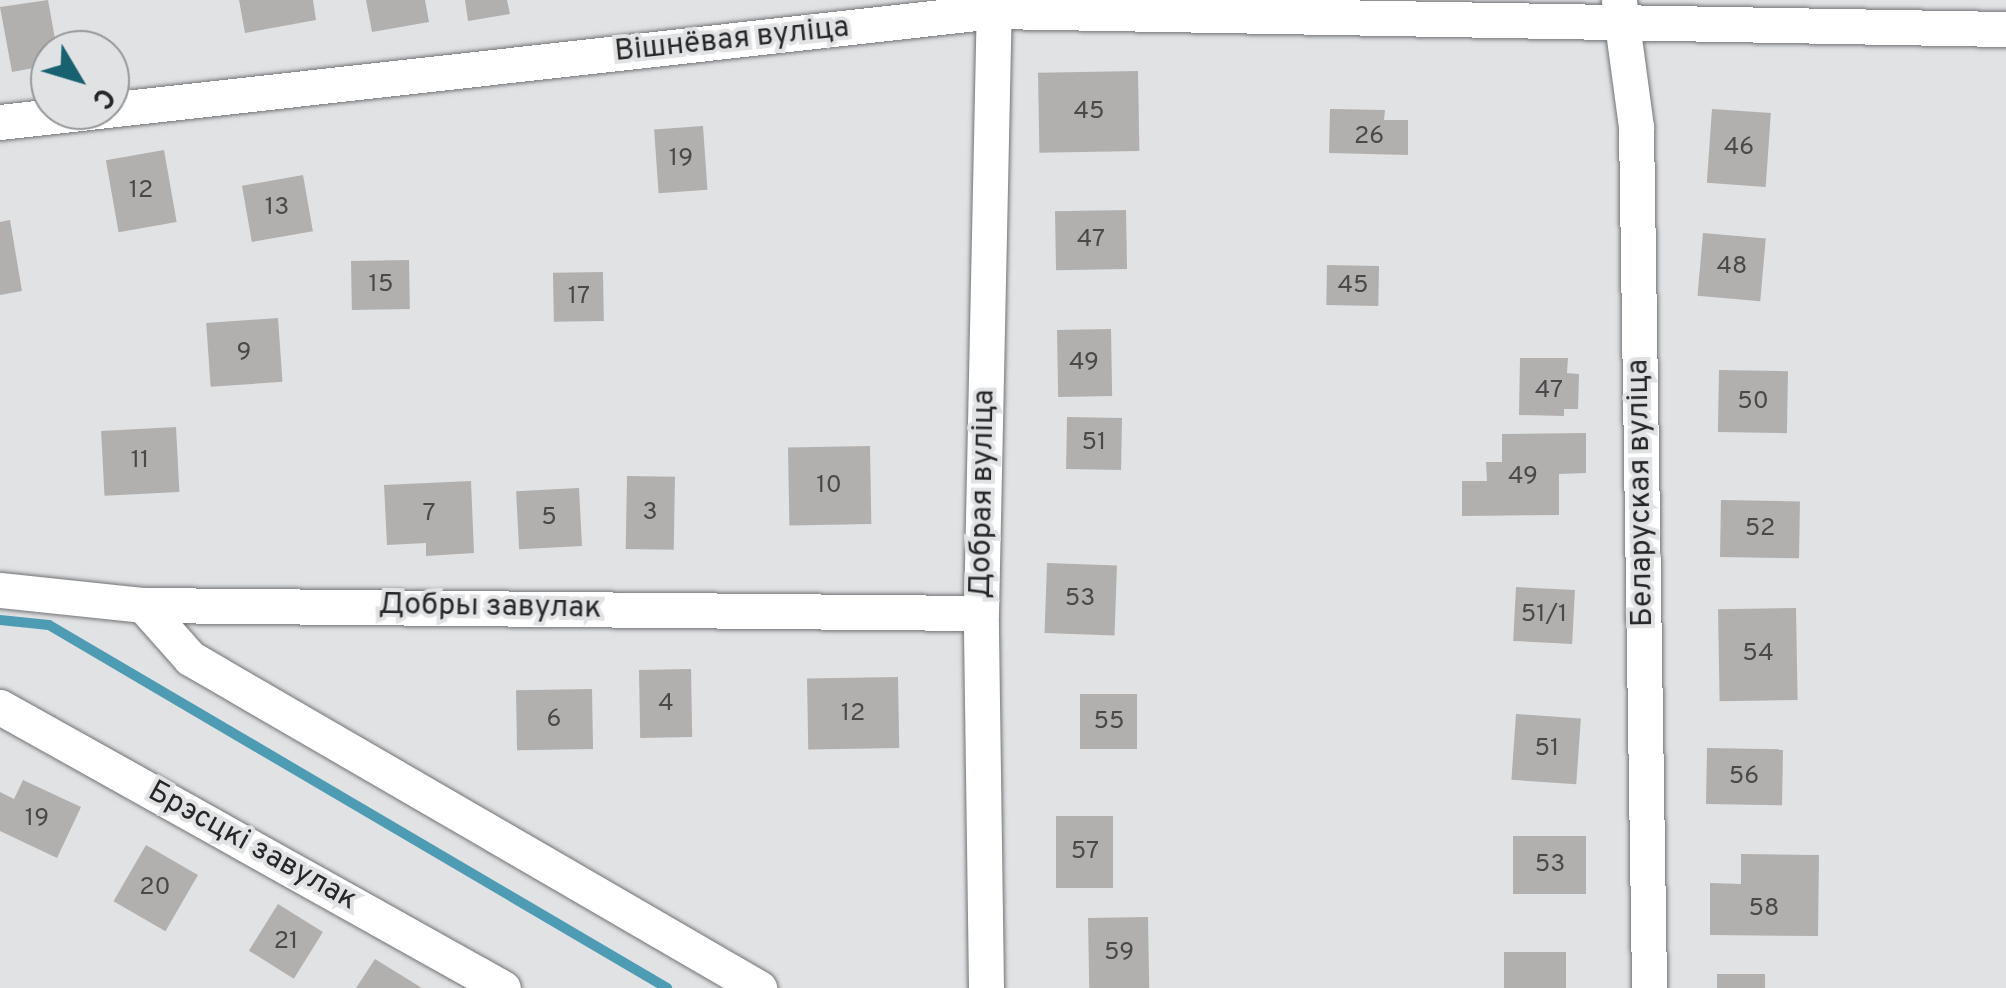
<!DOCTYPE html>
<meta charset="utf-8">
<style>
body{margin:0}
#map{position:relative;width:2006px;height:988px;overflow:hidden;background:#e0e2e4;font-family:Overpass,sans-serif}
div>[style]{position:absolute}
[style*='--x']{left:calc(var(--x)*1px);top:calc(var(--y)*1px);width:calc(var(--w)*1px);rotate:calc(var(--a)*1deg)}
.stream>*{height:10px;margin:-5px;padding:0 5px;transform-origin:5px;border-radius:5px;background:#4e9bb4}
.building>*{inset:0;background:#b2b0ae;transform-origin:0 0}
.roads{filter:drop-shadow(0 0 2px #717375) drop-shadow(0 0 2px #717375)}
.minor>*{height:35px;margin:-17.5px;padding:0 17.5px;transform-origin:17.5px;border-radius:17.5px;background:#fff}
span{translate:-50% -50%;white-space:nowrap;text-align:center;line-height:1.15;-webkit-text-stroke:8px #e0e2e4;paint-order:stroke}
.number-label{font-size:25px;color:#4a494a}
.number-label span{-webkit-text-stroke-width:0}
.street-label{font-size:30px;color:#272728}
.north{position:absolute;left:30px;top:30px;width:100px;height:100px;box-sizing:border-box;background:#e0e2e4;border:2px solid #969799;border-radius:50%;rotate:128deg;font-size:28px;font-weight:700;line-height:40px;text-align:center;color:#272728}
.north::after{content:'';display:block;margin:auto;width:35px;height:45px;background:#186270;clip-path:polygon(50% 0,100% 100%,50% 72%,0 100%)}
</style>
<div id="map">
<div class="stream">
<i style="--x:0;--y:620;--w:49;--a:5.8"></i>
<i style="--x:49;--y:625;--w:717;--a:30.43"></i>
</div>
<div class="building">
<i style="clip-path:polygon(48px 0,57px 50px,50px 50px,50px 65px,12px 72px,0 7px)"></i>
<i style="clip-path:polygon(239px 0,313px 0,316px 20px,245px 33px)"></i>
<i style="clip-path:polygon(366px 0,425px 0,429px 22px,372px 32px)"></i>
<i style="clip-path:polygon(465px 0,507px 0,510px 14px,468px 21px)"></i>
<i style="left:1138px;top:71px;width:80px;height:100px;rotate:89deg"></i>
<i style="clip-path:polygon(1330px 109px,1385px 110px,1384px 120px,1408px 120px,1408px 155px,1329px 153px)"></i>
<i style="left:1712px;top:109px;width:59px;height:74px;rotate:4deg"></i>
<i style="left:703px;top:126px;width:64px;height:49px;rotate:86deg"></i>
<i style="left:164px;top:150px;width:73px;height:59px;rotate:80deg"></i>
<i style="left:303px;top:175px;width:57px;height:62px;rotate:80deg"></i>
<i style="left:1126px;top:210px;width:59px;height:71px;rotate:89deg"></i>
<i style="clip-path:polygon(10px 220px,22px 291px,0 295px,0 222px)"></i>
<i style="left:1703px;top:233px;width:63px;height:63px;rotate:5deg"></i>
<i style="left:409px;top:260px;width:49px;height:58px;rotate:89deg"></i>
<i style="left:1327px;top:265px;width:52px;height:40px;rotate:1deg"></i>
<i style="left:603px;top:272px;width:49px;height:50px;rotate:89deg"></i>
<i style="left:278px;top:318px;width:64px;height:72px;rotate:86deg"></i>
<i style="left:1111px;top:329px;width:67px;height:54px;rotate:89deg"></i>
<i style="clip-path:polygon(1520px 358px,1568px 358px,1567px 373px,1579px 374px,1578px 409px,1564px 409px,1564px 416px,1519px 415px)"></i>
<i style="left:1719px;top:370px;width:69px;height:62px;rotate:1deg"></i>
<i style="left:1067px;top:417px;width:55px;height:52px;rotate:1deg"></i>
<i style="left:176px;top:427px;width:65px;height:75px;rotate:87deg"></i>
<i style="clip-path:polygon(1586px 433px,1586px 473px,1559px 474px,1559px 515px,1462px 516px,1462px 481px,1487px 481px,1486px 462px,1502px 462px,1502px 434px)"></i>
<i style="left:870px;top:446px;width:78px;height:82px;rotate:89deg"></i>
<i style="left:627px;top:476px;width:48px;height:73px;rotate:1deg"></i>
<i style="clip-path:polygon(471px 481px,474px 553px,426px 556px,426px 543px,387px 545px,384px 485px)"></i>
<i style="left:579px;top:488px;width:58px;height:63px;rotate:87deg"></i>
<i style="left:1721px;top:500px;width:79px;height:57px;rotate:1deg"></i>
<i style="left:1047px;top:563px;width:70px;height:70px;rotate:2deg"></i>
<i style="left:1516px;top:587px;width:59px;height:54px;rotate:3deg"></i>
<i style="left:1796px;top:608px;width:92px;height:78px;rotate:89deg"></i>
<i style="left:691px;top:669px;width:68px;height:52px;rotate:89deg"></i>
<i style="left:898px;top:677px;width:71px;height:91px;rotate:89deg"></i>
<i style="left:592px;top:689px;width:60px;height:76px;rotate:89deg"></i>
<i style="left:1137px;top:694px;width:55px;height:57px;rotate:90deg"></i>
<i style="left:1516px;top:714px;width:65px;height:66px;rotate:4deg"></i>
<i style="left:1707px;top:748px;width:76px;height:56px;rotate:1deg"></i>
<i style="clip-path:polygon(23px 780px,81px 807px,57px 858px,0 831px,0 792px,14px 799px)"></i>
<i style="left:1056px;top:816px;width:57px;height:72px"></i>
<i style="left:1586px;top:836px;width:58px;height:73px;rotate:90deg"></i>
<i style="left:146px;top:845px;width:60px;height:65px;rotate:30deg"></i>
<i style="clip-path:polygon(1741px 854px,1819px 855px,1818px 936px,1710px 935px,1710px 883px,1741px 884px)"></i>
<i style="left:278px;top:904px;width:53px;height:55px;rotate:32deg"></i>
<i style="left:1148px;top:917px;width:71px;height:60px;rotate:89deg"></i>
<i style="left:1504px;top:952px;width:62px;height:36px"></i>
<i style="clip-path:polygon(375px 959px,422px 988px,356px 988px)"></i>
<i style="left:1717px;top:974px;width:48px;height:14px"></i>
</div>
<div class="roads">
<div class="minor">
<i style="--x:1619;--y:1;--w:127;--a:82.3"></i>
<i style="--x:1636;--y:127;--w:861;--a:89.13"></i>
<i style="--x:0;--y:122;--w:1000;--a:-6.37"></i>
<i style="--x:994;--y:11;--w:1012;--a:1.02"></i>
<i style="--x:0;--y:590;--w:144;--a:6"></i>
<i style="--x:143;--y:605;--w:838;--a:0.55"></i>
<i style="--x:143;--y:605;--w:71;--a:48.4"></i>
<i style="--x:190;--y:658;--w:658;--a:30.11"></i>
<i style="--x:0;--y:707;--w:576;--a:29.19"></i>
<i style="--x:986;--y:988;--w:375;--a:-90.8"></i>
<i style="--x:981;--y:613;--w:613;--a:-88.79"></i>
</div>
</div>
<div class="number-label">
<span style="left:1089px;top:112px">45</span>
<span style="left:1369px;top:137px">26</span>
<span style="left:1739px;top:148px">46</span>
<span style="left:681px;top:159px">19</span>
<span style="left:141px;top:191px">12</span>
<span style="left:277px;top:208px">13</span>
<span style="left:1091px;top:240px">47</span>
<span style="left:1732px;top:267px">48</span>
<span style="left:381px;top:285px">15</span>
<span style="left:1353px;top:286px">45</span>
<span style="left:579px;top:297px">17</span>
<span style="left:244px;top:353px">9</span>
<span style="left:1084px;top:363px">49</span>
<span style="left:1549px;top:391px">47</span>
<span style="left:1753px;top:402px">50</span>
<span style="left:1094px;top:443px">51</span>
<span style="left:140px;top:461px">11</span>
<span style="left:1523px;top:477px">49</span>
<span style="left:829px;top:486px">10</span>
<span style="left:650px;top:513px">3</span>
<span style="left:429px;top:514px">7</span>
<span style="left:549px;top:518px">5</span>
<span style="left:1760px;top:529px">52</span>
<span style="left:1080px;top:599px">53</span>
<span style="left:1544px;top:615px">51/1</span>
<span style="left:1758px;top:654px">54</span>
<span style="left:666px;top:704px">4</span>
<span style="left:853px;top:714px">12</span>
<span style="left:554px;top:720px">6</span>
<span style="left:1109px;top:722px">55</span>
<span style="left:1547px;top:749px">51</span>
<span style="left:1744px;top:777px">56</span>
<span style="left:37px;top:819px">19</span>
<span style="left:1085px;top:852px">57</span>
<span style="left:1550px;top:865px">53</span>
<span style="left:155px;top:888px">20</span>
<span style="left:1764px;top:909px">58</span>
<span style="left:286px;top:942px">21</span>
<span style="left:1119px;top:953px">59</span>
</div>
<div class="street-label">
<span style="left:732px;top:41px;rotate:-6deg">Вішнёвая вуліца</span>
<span style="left:1642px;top:493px;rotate:-91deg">Беларуская вуліца</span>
<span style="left:984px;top:494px;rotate:-89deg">Добрая вуліца</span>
<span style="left:490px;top:608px;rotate:1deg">Добры завулак</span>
<span style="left:252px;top:847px;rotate:29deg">Брэсцкі завулак</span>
</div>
<div class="north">С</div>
</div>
